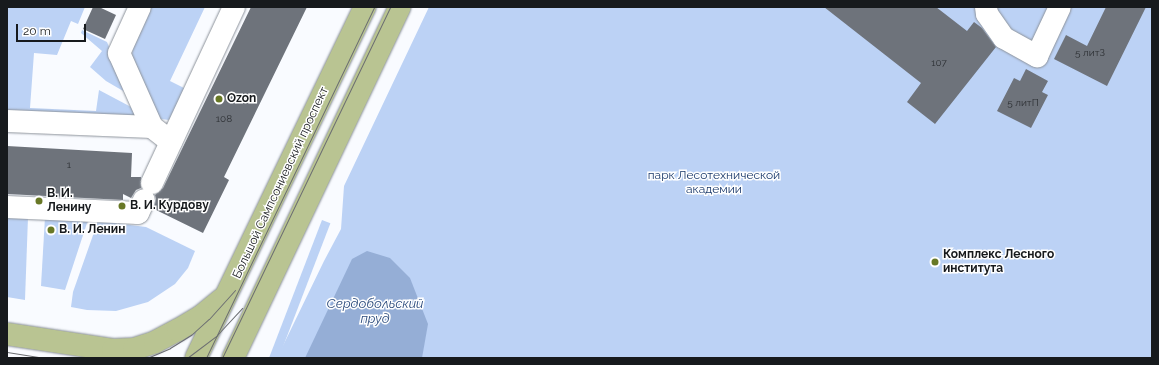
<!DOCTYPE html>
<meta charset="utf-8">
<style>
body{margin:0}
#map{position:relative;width:1159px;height:365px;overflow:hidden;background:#f9fbff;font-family:Raleway,sans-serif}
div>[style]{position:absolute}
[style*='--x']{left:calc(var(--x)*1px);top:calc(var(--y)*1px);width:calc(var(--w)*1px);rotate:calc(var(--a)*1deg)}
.green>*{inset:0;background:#bcd2f5;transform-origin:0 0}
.water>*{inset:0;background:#95aed6}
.building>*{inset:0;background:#6e737b}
.roads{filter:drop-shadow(0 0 1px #8d939b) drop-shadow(0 0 1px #8d939b)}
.minor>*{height:22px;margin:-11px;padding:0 11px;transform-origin:11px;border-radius:11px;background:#fff}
.major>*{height:22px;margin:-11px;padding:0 11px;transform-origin:11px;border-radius:11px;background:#b9c492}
.tram>*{height:1px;margin:-0.5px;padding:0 0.5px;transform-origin:0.5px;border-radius:0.5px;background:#6c6e72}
.dots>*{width:11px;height:11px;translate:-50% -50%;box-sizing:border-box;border:2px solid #fff;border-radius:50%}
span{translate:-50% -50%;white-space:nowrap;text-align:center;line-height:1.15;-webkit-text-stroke:3px #fff;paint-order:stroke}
.number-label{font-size:10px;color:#2d3034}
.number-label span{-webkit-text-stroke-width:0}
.poi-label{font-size:12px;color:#171a1d;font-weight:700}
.left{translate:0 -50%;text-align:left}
.park-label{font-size:12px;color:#19386a}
.street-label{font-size:12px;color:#171a1d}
.water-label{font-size:13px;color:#28487a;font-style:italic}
.frame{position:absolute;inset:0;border:8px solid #171a1d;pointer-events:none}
.scale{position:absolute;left:16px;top:24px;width:70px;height:18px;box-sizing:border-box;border:2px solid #171a1d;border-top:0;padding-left:5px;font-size:12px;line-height:14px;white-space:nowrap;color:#171a1d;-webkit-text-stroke:3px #fff;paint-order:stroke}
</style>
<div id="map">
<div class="green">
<i style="clip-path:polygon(7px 7px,85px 7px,78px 24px,71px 21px,57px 55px,34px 53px,30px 108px,96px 111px,99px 90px,133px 108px,141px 121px,7px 115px)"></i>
<i style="clip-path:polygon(150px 7px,205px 7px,170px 81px,186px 89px,175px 115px,169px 120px,161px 119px,155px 112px,132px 57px,133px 42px)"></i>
<i style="clip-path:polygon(429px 7px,1152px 7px,1152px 358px,277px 358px,324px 261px,341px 229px,344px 186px)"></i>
<i style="clip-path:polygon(82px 30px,107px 42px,130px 95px,106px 81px,90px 67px,102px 51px,81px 33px)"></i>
<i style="clip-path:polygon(7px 216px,28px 217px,25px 300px,7px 297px)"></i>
<i style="clip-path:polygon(45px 217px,88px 220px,65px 290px,41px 286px)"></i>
<i style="left:322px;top:220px;width:9px;height:153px;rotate:21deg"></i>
<i style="clip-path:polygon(98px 221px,146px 227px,195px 251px,188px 268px,175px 284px,148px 302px,116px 311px,87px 310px,71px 307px,73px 292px)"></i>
</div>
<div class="water">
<i style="clip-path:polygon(367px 251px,390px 258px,410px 278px,428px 324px,422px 358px,305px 358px,352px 259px)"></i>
</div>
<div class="building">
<i style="clip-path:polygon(93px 7px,99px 7px,116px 15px,105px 39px,83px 29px)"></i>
<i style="clip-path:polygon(251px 7px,307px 7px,224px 177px,229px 180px,203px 233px,154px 209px,156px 199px,155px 195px,163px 188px)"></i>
<i style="clip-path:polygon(824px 7px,936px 7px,967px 31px,974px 22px,982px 28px,996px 47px,935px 124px,907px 102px,921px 83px)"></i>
<i style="clip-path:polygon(1106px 7px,1146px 7px,1107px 86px,1054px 59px,1066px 35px,1087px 46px)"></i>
<i style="clip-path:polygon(1026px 69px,1048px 81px,1042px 92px,1048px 95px,1031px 128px,997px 111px,1014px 78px,1020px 81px)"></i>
<i style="clip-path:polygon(7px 146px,132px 153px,131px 177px,141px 177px,141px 188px,136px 190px,131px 198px,123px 194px,123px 200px,7px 194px)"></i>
</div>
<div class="roads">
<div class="minor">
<i style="--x:140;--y:7;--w:51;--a:114.5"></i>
<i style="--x:119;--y:53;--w:81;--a:66"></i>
<i style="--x:986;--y:7;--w:7;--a:82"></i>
<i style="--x:987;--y:14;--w:29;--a:55"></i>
<i style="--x:1004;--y:38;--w:38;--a:29"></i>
<i style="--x:1037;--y:56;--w:54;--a:-64.9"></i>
<i style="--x:7;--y:121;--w:145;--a:2.4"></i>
<i style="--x:152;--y:127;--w:24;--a:38"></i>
<i style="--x:152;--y:183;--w:194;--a:-65"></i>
<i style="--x:7;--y:207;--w:131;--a:2.6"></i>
<i style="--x:138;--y:213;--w:14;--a:-65"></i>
</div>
<div class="major">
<i style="--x:7;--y:334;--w:107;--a:8.6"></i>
<i style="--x:113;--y:350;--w:21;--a:-3"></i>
<i style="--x:134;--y:349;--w:22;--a:-18"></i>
<i style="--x:155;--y:342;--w:26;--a:-28"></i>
<i style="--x:178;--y:330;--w:26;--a:-31"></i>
<i style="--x:200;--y:317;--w:28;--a:-39"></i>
<i style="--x:196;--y:358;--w:390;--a:-64.3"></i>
<i style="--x:233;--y:358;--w:389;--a:-64.6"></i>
</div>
</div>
<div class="tram">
<i style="--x:7;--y:352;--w:38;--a:9"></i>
<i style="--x:147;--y:358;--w:25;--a:-23"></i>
<i style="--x:170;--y:348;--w:25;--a:-32"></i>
<i style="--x:191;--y:335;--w:24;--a:-42"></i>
<i style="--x:209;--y:319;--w:39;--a:-48"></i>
<i style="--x:187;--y:358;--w:38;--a:-37"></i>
<i style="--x:217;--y:335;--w:37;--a:-47"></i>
<i style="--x:206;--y:358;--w:389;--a:-64.4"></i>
<i style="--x:222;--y:358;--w:389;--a:-64.4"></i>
</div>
<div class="dots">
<i style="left:219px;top:99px;background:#687826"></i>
<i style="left:39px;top:201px;background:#687826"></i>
<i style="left:122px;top:206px;background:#687826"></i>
<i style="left:51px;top:230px;background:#687826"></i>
<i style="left:935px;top:262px;background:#687826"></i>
</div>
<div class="number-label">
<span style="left:1090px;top:53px">5 литЗ</span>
<span style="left:939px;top:63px">107</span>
<span style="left:1023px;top:103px">5 литП</span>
<span style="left:224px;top:119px">108</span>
<span style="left:69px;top:165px">1</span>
</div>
<div class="poi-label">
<span class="left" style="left:227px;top:99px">Ozon</span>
<span class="left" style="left:47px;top:201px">В. И.<br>Ленину</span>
<span class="left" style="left:130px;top:206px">В. И. Курдову</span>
<span class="left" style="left:59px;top:230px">В. И. Ленин</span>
<span class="left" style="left:943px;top:262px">Комплекс Лесного<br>института</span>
</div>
<div class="park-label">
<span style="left:714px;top:183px">парк Лесотехнической<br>академии</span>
</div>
<div class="street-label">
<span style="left:281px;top:183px;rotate:-65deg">Большой Сампсониевский проспект</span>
</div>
<div class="water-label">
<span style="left:375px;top:312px">Сердобольский<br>пруд</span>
</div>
<div class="frame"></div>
<div class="scale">20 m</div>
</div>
